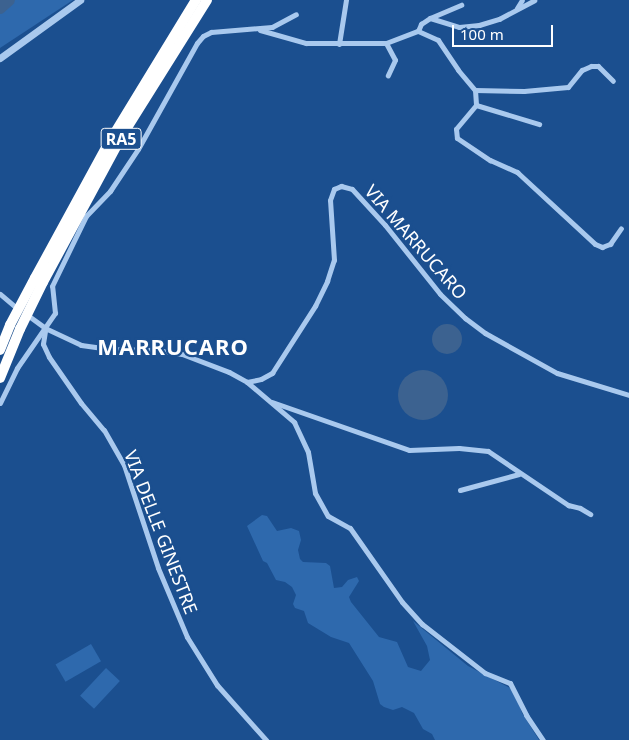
<!DOCTYPE html>
<style>
body{margin:0}
#map{position:relative;width:629px;height:740px;overflow:hidden;background:#1b4f8f;font-family:"Noto Sans",sans-serif}
div>[style]{position:absolute}
[style*='--x']{left:calc(var(--x)*1px);top:calc(var(--y)*1px);width:calc(var(--w)*1px);rotate:calc(var(--a)*1deg)}
.green>*{inset:0;background:#2e69ad;transform-origin:0 0}
.water>*{inset:0;background:#3c6290}
.round{border-radius:50%}
.river>*{height:12px;margin:-6px;padding:0 6px;transform-origin:6px;border-radius:6px;background:#3c6290}
.minor>*{height:5px;margin:-2.5px;padding:0 2.5px;transform-origin:2.5px;border-radius:2.5px;background:#a9c9ee}
.tertiary>*{height:7px;margin:-3.5px;padding:0 3.5px;transform-origin:3.5px;border-radius:3.5px;background:#a9c9ee}
.motorway>*{height:10px;margin:-5px;padding:0 5px;transform-origin:5px;border-radius:5px;background:#fff}
.motorway-bridge>*{height:10px;margin:-5px;padding:0 5px;transform-origin:5px;border-radius:5px;background:#fff}
span{translate:-50% -50%;white-space:nowrap;text-align:center;line-height:1.15;-webkit-text-stroke:4.5px #1b4f8f;paint-order:stroke}
.shield-label span{padding:1px 4px;background:#1b4f8f;border:1px solid;border-radius:4px;-webkit-text-stroke-width:0}
.shield-label{font-size:16px;color:#fff;font-weight:700}
.street-label{font-size:18px;color:#fff}
.district-label{font-size:22px;color:#fff;font-weight:700;letter-spacing:1px}
.scale{position:absolute;left:452px;top:25px;width:101px;height:22px;box-sizing:border-box;border:2px solid #fff;border-top:0;padding-left:6px;font-size:15px;line-height:18px;white-space:nowrap;color:#fff;-webkit-text-stroke:4px #1b4f8f;paint-order:stroke}
</style>
<div id="map">
<div class="green">
<i style="clip-path:polygon(0 0,73px 0,0 48px)"></i>
<i style="clip-path:polygon(262px 515px,267px 516px,277px 531px,291px 528px,299px 531px,301px 540px,298px 550px,300px 559px,303px 562px,326px 563px,330px 566px,334px 588px,342px 587px,348px 580px,357px 577px,359px 581px,349px 597px,351px 602px,379px 637px,397px 642px,408px 667px,421px 671px,430px 660px,427px 646px,413px 621px,468px 666px,510px 688px,516px 695px,522px 713px,539px 740px,435px 740px,432px 734px,423px 729px,414px 713px,402px 707px,393px 710px,384px 707px,380px 704px,373px 681px,349px 643px,331px 637px,308px 623px,304px 611px,295px 608px,293px 604px,296px 595px,292px 587px,285px 582px,276px 580px,267px 563px,263px 561px,247px 526px)"></i>
<i style="left:91px;top:644px;width:20px;height:41px;rotate:60deg"></i>
<i style="left:106px;top:668px;width:19px;height:38px;rotate:43deg"></i>
</div>
<div class="water">
<i class="round" style="left:432px;top:324px;width:30px;height:30px"></i>
<i class="round" style="left:398px;top:370px;width:50px;height:50px"></i>
</div>
<div class="river">
<i style="--x:0;--y:8;--w:12;--a:-42"></i>
</div>
<div class="minor">
<i style="--x:517;--y:8;--w:9;--a:-58"></i>
<i style="--x:430;--y:18;--w:30;--a:17"></i>
<i style="--x:459;--y:27;--w:20;--a:-6"></i>
<i style="--x:479;--y:25;--w:21;--a:-17"></i>
<i style="--x:499;--y:19;--w:40;--a:-28"></i>
<i style="--x:260;--y:30;--w:48;--a:15.8"></i>
<i style="--x:306;--y:43;--w:80;--a:0"></i>
<i style="--x:386;--y:43;--w:34;--a:-21"></i>
<i style="--x:418;--y:31;--w:22;--a:24"></i>
<i style="--x:438;--y:40;--w:36;--a:56"></i>
<i style="--x:458;--y:70;--w:26;--a:50"></i>
<i style="--x:475;--y:90;--w:15;--a:86"></i>
<i style="--x:476;--y:105;--w:31;--a:130"></i>
<i style="--x:456;--y:129;--w:9;--a:84"></i>
<i style="--x:457;--y:138;--w:40;--a:34"></i>
<i style="--x:490;--y:160;--w:30;--a:24"></i>
<i style="--x:517;--y:172;--w:106;--a:42.7"></i>
<i style="--x:595;--y:244;--w:8;--a:23"></i>
<i style="--x:602;--y:247;--w:9;--a:-21"></i>
<i style="--x:610;--y:244;--w:19;--a:-55"></i>
<i style="--x:418;--y:31;--w:8;--a:-67"></i>
<i style="--x:421;--y:24;--w:11;--a:-34"></i>
<i style="--x:430;--y:18;--w:34;--a:-23"></i>
<i style="--x:386;--y:43;--w:19;--a:62"></i>
<i style="--x:395;--y:60;--w:17;--a:115"></i>
<i style="--x:339;--y:44;--w:45;--a:-81"></i>
<i style="--x:475;--y:90;--w:49;--a:1.2"></i>
<i style="--x:524;--y:91;--w:44;--a:-5.2"></i>
<i style="--x:568;--y:87;--w:22;--a:-51"></i>
<i style="--x:582;--y:70;--w:10;--a:-24"></i>
<i style="--x:591;--y:66;--w:7;--a:0"></i>
<i style="--x:598;--y:66;--w:21;--a:45"></i>
<i style="--x:476;--y:105;--w:66;--a:16.8"></i>
<i style="--x:0;--y:294;--w:25;--a:40"></i>
<i style="--x:26;--y:314;--w:24;--a:36"></i>
<i style="--x:45;--y:328;--w:40;--a:25"></i>
<i style="--x:81;--y:345;--w:29;--a:8"></i>
<i style="--x:110;--y:349;--w:46;--a:1.2"></i>
<i style="--x:156;--y:350;--w:26;--a:9"></i>
<i style="--x:182;--y:354;--w:50;--a:21"></i>
<i style="--x:229;--y:372;--w:21;--a:29"></i>
<i style="--x:247;--y:382;--w:62;--a:40.4"></i>
<i style="--x:294;--y:422;--w:33;--a:65"></i>
<i style="--x:308;--y:452;--w:42;--a:80.3"></i>
<i style="--x:315;--y:493;--w:26;--a:61"></i>
<i style="--x:328;--y:516;--w:25;--a:29"></i>
<i style="--x:350;--y:528;--w:90;--a:54.9"></i>
<i style="--x:402;--y:602;--w:30;--a:48"></i>
<i style="--x:422;--y:624;--w:80;--a:37.9"></i>
<i style="--x:485;--y:673;--w:27;--a:22"></i>
<i style="--x:510;--y:683;--w:36;--a:63"></i>
<i style="--x:526;--y:715;--w:30;--a:56"></i>
<i style="--x:45;--y:331;--w:13;--a:99"></i>
<i style="--x:43;--y:344;--w:14;--a:65"></i>
<i style="--x:49;--y:357;--w:56;--a:55.2"></i>
<i style="--x:81;--y:403;--w:35;--a:50"></i>
<i style="--x:104;--y:430;--w:40;--a:60.3"></i>
<i style="--x:124;--y:465;--w:108;--a:71.7"></i>
<i style="--x:158;--y:568;--w:75;--a:67.2"></i>
<i style="--x:187;--y:637;--w:57;--a:58"></i>
<i style="--x:217;--y:685;--w:74;--a:48.3"></i>
<i style="--x:247;--y:382;--w:14;--a:-12"></i>
<i style="--x:261;--y:379;--w:13;--a:-29"></i>
<i style="--x:272;--y:373;--w:80;--a:-57.3"></i>
<i style="--x:315;--y:306;--w:28;--a:-64"></i>
<i style="--x:327;--y:281;--w:22;--a:-72"></i>
<i style="--x:334;--y:260;--w:60;--a:-93.8"></i>
<i style="--x:330;--y:200;--w:12;--a:-70"></i>
<i style="--x:334;--y:189;--w:8;--a:-23"></i>
<i style="--x:341;--y:186;--w:11;--a:15"></i>
<i style="--x:352;--y:189;--w:49;--a:47.5"></i>
<i style="--x:385;--y:225;--w:88;--a:51.4"></i>
<i style="--x:440;--y:294;--w:35;--a:44"></i>
<i style="--x:465;--y:318;--w:25;--a:37"></i>
<i style="--x:485;--y:333;--w:82;--a:29.1"></i>
<i style="--x:557;--y:373;--w:75;--a:17"></i>
<i style="--x:272;--y:402;--w:145;--a:19.3"></i>
<i style="--x:409;--y:450;--w:50;--a:-2.3"></i>
<i style="--x:459;--y:448;--w:29;--a:6"></i>
<i style="--x:488;--y:451;--w:97;--a:34"></i>
<i style="--x:568;--y:505;--w:12;--a:14"></i>
<i style="--x:580;--y:508;--w:12;--a:31"></i>
<i style="--x:0;--y:403;--w:39;--a:-64"></i>
<i style="--x:17;--y:368;--w:67;--a:-55.4"></i>
<i style="--x:55;--y:313;--w:27;--a:-96"></i>
<i style="--x:52;--y:286;--w:78;--a:-64.1"></i>
<i style="--x:86;--y:216;--w:35;--a:-46"></i>
<i style="--x:110;--y:191;--w:50;--a:-56.3"></i>
<i style="--x:138;--y:149;--w:121;--a:-60.9"></i>
<i style="--x:197;--y:43;--w:9;--a:-49"></i>
<i style="--x:203;--y:36;--w:9;--a:-27"></i>
<i style="--x:211;--y:32;--w:61;--a:-4.7"></i>
<i style="--x:272;--y:27;--w:27;--a:-28"></i>
<i style="--x:460;--y:490;--w:61;--a:-15.2"></i>
</div>
<div class="tertiary">
<i style="--x:0;--y:58;--w:99;--a:-35.9"></i>
</div>
<div class="motorway">
<i style="--x:35;--y:278;--w:153;--a:-61.4"></i>
<i style="--x:108;--y:144;--w:169;--a:-58.6"></i>
<i style="--x:43;--y:282;--w:168;--a:-61.6"></i>
<i style="--x:123;--y:134;--w:158;--a:-57.9"></i>
<i style="--x:0;--y:350;--w:27;--a:-68"></i>
<i style="--x:0;--y:378;--w:53;--a:-67.8"></i>
</div>
<div class="motorway-bridge">
<i style="--x:10;--y:325;--w:53;--a:-62"></i>
<i style="--x:20;--y:329;--w:52;--a:-63.9"></i>
</div>
<div class="shield-label">
<span style="left:121px;top:139px">RA5</span>
</div>
<div class="street-label">
<span style="left:416px;top:242px;rotate:49deg">VIA MARRUCARO</span>
<span style="left:161px;top:532px;rotate:69deg">VIA DELLE GINESTRE</span>
</div>
<div class="district-label">
<span style="left:173px;top:347px">MARRUCARO</span>
</div>
<div class="scale">100 m</div>
</div>
